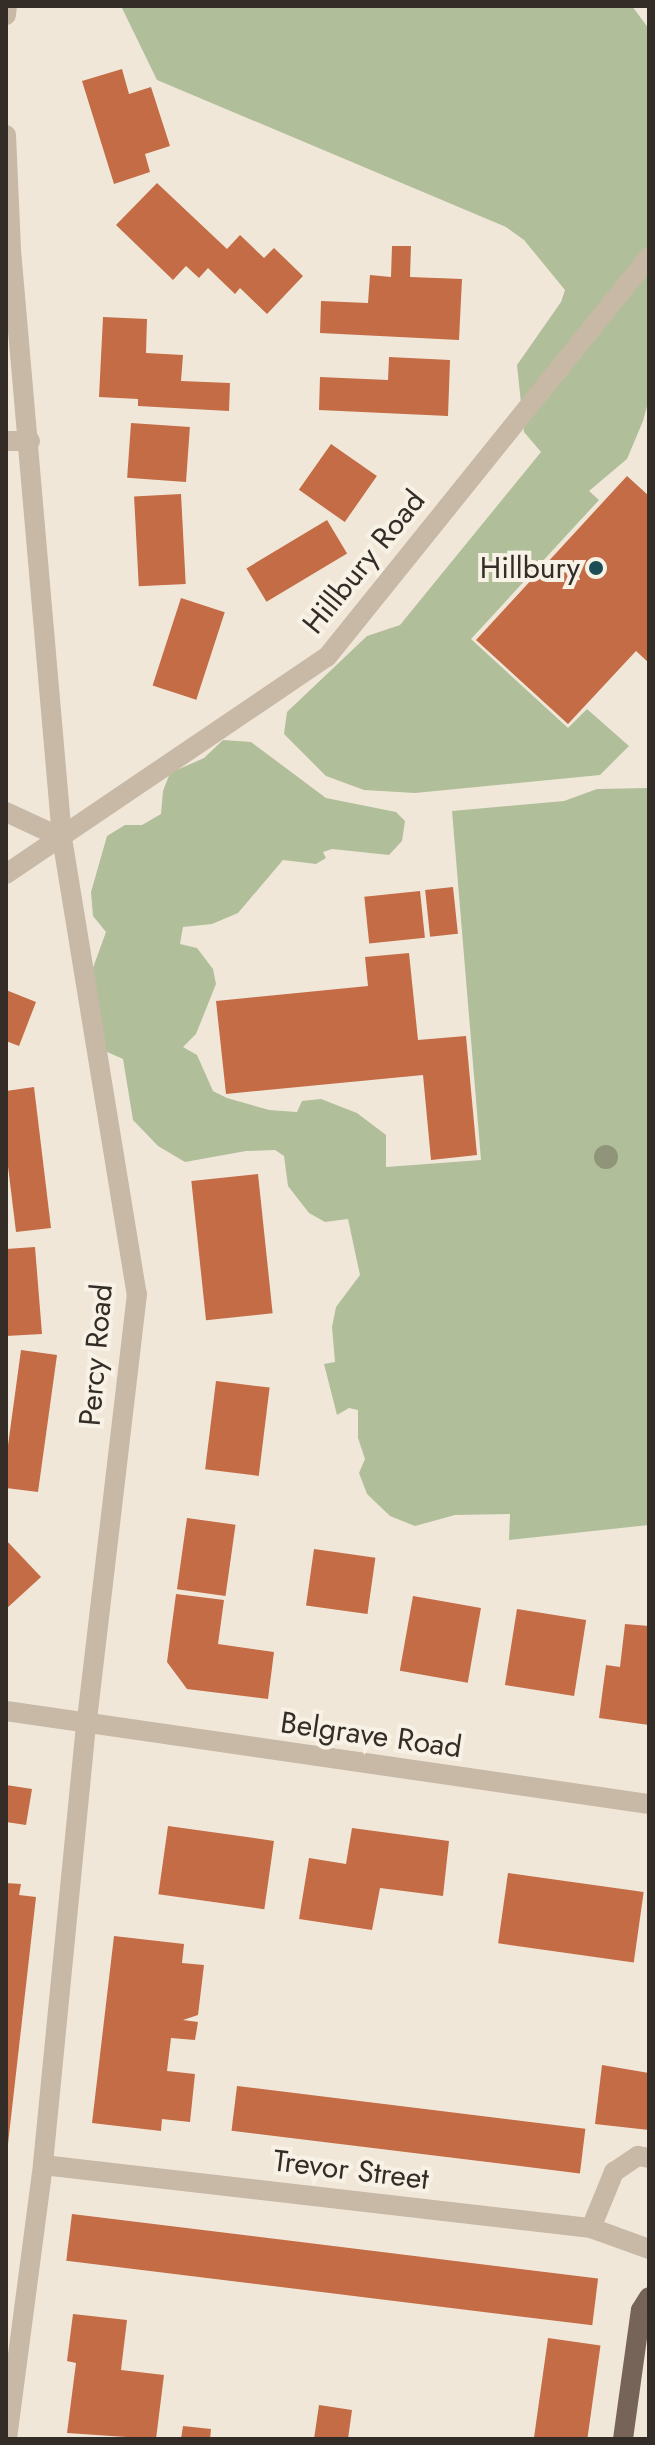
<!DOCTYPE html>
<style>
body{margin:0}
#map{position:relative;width:655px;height:2445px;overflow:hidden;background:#f1e7d9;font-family:Jost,sans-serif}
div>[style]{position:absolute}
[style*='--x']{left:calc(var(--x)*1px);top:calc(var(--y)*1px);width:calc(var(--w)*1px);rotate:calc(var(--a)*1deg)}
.green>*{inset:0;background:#b0bf9a}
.building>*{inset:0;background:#c36c45;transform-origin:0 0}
.minor>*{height:20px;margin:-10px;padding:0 10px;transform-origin:10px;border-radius:10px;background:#c8b8a6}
.major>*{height:20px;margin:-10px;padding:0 10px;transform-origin:10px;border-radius:10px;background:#766458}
.trees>*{width:24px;height:24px;margin:-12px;border-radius:50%;background:#909579}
.dots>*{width:22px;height:22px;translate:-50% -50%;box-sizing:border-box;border:4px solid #f8f1e5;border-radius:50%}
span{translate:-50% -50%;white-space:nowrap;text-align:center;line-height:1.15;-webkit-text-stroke:8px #f8f1e5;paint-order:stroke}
.street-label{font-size:30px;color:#342c27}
.poi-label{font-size:30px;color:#342c27}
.right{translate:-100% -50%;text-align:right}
.frame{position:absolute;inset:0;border:8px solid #342c27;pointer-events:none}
</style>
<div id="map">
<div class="green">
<i style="clip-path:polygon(121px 6px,632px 6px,649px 29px,649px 399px,643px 421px,627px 459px,589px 491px,599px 500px,471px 639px,568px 728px,587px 709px,629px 746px,600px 775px,415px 793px,364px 790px,326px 776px,284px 734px,287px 712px,367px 636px,400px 625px,541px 452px,524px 432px,517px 365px,561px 302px,565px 290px,524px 240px,506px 227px,157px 80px)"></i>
<i style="clip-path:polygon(223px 740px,251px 742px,326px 798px,396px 812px,405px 821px,402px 841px,389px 855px,332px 849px,323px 852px,326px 858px,316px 864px,283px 860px,238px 913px,212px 924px,183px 927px,180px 944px,197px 948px,213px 969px,216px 984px,196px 1034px,183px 1047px,197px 1055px,213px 1091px,227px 1098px,269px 1110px,297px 1112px,302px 1101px,321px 1099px,357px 1113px,386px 1135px,386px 1167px,481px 1160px,452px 811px,564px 801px,597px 789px,649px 788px,649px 1525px,509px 1540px,510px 1514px,455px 1515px,415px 1526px,390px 1516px,367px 1494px,359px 1473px,365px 1459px,358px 1438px,358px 1410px,349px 1408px,337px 1415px,324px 1364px,335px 1362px,332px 1327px,336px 1307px,360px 1275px,348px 1219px,325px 1222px,309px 1213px,288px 1186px,284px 1156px,275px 1150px,246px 1151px,185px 1162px,158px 1146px,133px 1120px,123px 1059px,105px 1051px,90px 976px,106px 932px,93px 916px,91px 892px,107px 836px,125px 825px,142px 825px,161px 814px,163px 791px,170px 773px,204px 758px)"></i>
</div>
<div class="building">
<i style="clip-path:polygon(122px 69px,129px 94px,151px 87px,170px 146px,145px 154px,150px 172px,114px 184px,82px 81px)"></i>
<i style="clip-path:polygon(157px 183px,227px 249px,240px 235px,264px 258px,274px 248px,303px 276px,267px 314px,240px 288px,235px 294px,208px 268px,199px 278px,186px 266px,173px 280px,116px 225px)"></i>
<i style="clip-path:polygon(392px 246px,411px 246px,410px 277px,462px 279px,459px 340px,320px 333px,321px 301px,368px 303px,370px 275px,391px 277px)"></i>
<i style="clip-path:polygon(103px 317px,147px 319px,146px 353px,183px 355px,181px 381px,230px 383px,229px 411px,138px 406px,138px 399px,99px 397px)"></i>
<i style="clip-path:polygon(389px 357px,450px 360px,448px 416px,319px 410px,320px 377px,388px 380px)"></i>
<i style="left:131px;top:423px;width:59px;height:55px;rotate:4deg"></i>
<i style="left:331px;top:444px;width:56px;height:56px;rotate:35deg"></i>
<i style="clip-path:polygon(627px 476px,649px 496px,649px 663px,636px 651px,568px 724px,476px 640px)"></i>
<i style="left:181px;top:494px;width:90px;height:47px;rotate:87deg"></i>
<i style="left:327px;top:520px;width:39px;height:94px;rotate:59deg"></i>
<i style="left:181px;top:598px;width:46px;height:92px;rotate:18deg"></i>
<i style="left:453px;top:887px;width:47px;height:28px;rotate:84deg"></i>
<i style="left:420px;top:891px;width:47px;height:56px;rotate:84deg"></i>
<i style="clip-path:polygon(409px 953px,418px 1040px,466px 1036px,477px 1155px,431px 1160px,423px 1075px,226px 1094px,216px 1001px,368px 986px,365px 957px)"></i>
<i style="clip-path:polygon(6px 990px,36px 1002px,19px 1046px,6px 1041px)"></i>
<i style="clip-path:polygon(34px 1087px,51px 1228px,16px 1232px,6px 1150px,6px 1091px)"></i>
<i style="left:258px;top:1174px;width:140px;height:67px;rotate:84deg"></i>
<i style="clip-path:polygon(35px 1247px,42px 1334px,6px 1336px,6px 1249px)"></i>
<i style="clip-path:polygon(21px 1350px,57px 1355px,38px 1492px,6px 1488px,6px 1460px)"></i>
<i style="left:216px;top:1381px;width:54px;height:89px;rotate:7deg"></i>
<i style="left:187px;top:1518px;width:49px;height:72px;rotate:8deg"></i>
<i style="clip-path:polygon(6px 1540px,41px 1577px,6px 1609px)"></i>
<i style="left:314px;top:1549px;width:62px;height:57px;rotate:8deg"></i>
<i style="clip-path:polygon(176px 1594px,224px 1600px,218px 1644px,274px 1652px,268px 1699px,187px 1689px,167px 1662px)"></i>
<i style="left:413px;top:1596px;width:69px;height:76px;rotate:10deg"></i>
<i style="left:517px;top:1609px;width:70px;height:77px;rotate:9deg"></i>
<i style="clip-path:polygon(625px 1624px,649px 1626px,649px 1725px,599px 1718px,606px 1665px,620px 1667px)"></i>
<i style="clip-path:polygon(6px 1785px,32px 1789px,26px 1825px,6px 1822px)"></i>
<i style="left:168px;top:1826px;width:107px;height:69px;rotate:8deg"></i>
<i style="clip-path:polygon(352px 1828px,449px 1841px,443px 1896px,380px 1888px,372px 1930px,299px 1919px,309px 1858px,346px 1864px)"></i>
<i style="left:508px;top:1873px;width:137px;height:71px;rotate:8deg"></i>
<i style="clip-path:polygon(6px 1883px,21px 1884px,19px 1895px,36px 1897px,8px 2144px)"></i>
<i style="clip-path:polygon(114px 1936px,184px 1944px,182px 1963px,204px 1965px,198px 2015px,183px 2020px,198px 2022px,195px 2040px,171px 2038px,167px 2071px,195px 2074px,190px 2122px,162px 2119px,161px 2131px,92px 2123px)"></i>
<i style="clip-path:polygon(602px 2065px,649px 2073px,649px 2130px,595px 2124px)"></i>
<i style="left:237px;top:2086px;width:351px;height:45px;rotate:7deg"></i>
<i style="left:72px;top:2214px;width:530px;height:47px;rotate:7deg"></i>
<i style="clip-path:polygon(73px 2314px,127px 2320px,121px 2370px,164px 2375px,156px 2439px,67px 2433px,76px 2363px,67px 2361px)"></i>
<i style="left:548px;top:2338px;width:53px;height:102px;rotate:8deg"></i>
<i style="clip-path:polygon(319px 2405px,352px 2410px,348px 2439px,314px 2439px)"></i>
<i style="clip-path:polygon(183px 2426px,211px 2429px,210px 2439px,181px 2439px)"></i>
</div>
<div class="minor">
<i style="--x:6;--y:15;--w:9;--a:-84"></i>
<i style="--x:6;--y:135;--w:115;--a:87.5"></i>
<i style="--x:11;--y:250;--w:590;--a:85.04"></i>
<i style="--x:62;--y:838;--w:462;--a:80.7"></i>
<i style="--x:137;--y:1294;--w:434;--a:96.7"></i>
<i style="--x:86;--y:1725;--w:442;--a:95.6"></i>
<i style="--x:43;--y:2165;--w:276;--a:97.5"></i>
<i style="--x:6;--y:441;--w:24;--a:0"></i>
<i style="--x:6;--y:812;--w:62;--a:24.9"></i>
<i style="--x:6;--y:874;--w:387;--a:-34.1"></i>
<i style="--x:327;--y:657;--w:514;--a:-51.17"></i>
<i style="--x:6;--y:1711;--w:650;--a:8.23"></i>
<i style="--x:43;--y:2165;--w:552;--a:6.56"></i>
<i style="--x:591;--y:2228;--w:62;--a:19.9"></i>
<i style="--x:591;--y:2228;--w:61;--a:-67.7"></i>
<i style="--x:614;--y:2172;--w:29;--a:-34"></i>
<i style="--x:638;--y:2156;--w:11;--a:10"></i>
</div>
<div class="major">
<i style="--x:623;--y:2439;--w:130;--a:-82.1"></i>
<i style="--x:641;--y:2310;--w:15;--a:-58"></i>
</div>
<div class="trees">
<i style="left:606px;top:1157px"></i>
</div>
<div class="dots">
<i style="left:596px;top:568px;background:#1d4d54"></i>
</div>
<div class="street-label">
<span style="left:364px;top:562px;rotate:-51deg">Hillbury Road</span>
<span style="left:96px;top:1355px;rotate:-85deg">Percy Road</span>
<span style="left:371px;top:1735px;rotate:8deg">Belgrave Road</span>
<span style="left:351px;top:2170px;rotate:7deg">Trevor Street</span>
</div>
<div class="poi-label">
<span class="right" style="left:580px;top:568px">Hillbury</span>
</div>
<div class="frame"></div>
</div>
